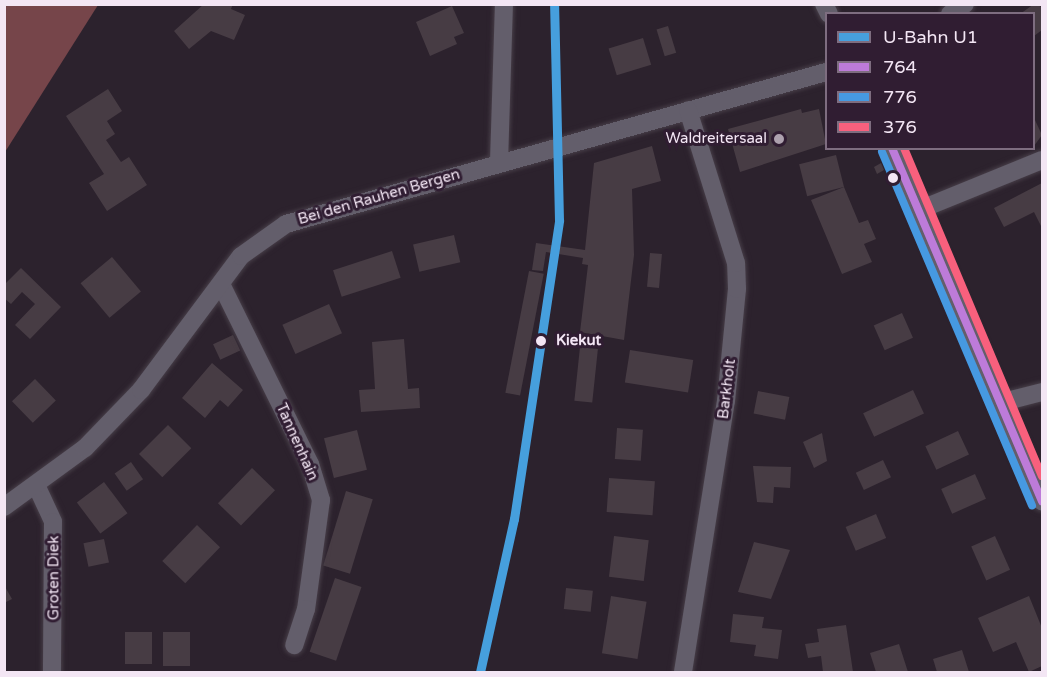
<!DOCTYPE html>
<style>
body{margin:0}
#map{position:relative;width:1047px;height:677px;overflow:hidden;background:#2c222d;font-family:"Varela Round",sans-serif}
div>[style]{position:absolute}
[style*='--x']{left:calc(var(--x)*1px);top:calc(var(--y)*1px);width:calc(var(--w)*1px);rotate:calc(var(--a)*1deg)}
.forest>*{inset:0;background:#76454a}
.building>*{inset:0;background:#473c44;transform-origin:0 0}
.roads{filter:drop-shadow(0 0 2px #473e48) drop-shadow(0 0 2px #473e48)}
.minor>*{height:18px;margin:-9px;padding:0 9px;transform-origin:9px;border-radius:9px;background:#635e6b}
.bus-1>*{height:8px;margin:-4px;padding:0 4px;transform-origin:4px;border-radius:4px;background:#bd7bd9}
.bus-2>*{height:8px;margin:-4px;padding:0 4px;transform-origin:4px;border-radius:4px;background:#4699e1}
.bus-3>*{height:8px;margin:-4px;padding:0 4px;transform-origin:4px;border-radius:4px;background:#f8607d}
.metro-1>*{height:9px;margin:-4.5px;padding:0 4.5px;transform-origin:4.5px;border-radius:4.5px;background:#469fdd}
.dots>*{width:16px;height:16px;translate:-50% -50%;box-sizing:border-box;border:3px solid #301d32;border-radius:50%}
span{translate:-50% -50%;white-space:nowrap;text-align:center;line-height:1.15;-webkit-text-stroke:6px #301d32;paint-order:stroke}
.poi-label{font-size:15px;color:#f3e6f4}
.right{translate:-100% -50%;text-align:right}
.street-label{font-size:15px;color:#f3e6f4}
.stop-label{font-size:15px;color:#f3e6f4;font-weight:700}
.left{translate:0 -50%;text-align:left}
.frame{position:absolute;inset:0;border:6px solid #f3e6f4;pointer-events:none}
.legend{position:absolute;left:825px;top:12px;width:210px;height:138px;box-sizing:border-box;background:#301d32;border:2px solid #7e6d80;margin:0;padding:8px 10px;list-style:none;font-size:18px;color:#f3e6f4}
.legend li{display:flex;align-items:center;gap:12px;height:30px}
.legend b{width:30px;border:2px solid #7e6d80}
</style>
<div id="map">
<div class="forest">
<i style="clip-path:polygon(5px 4px,98px 5px,5px 152px,4px 5px)"></i>
</div>
<div class="building">
<i style="clip-path:polygon(204px 4px,233px 4px,231px 9px,245px 15px,234px 40px,211px 31px,189px 49px,174px 31px)"></i>
<i style="clip-path:polygon(1034px 4px,1042px 7px,1042px 30px,1034px 36px,1034px 14px,1020px 14px)"></i>
<i style="clip-path:polygon(452px 6px,464px 33px,454px 37px,457px 44px,430px 56px,416px 22px)"></i>
<i style="left:668px;top:26px;width:28px;height:12px;rotate:73deg"></i>
<i style="left:643px;top:38px;width:28px;height:36px;rotate:73deg"></i>
<i style="clip-path:polygon(108px 89px,122px 111px,107px 121px,115px 134px,106px 140px,121px 162px,129px 157px,147px 185px,107px 211px,89px 183px,104px 174px,66px 116px)"></i>
<i style="clip-path:polygon(801px 109px,802px 113px,819px 109px,826px 144px,740px 172px,728px 129px)"></i>
<i style="clip-path:polygon(1034px 118px,1042px 135px,1034px 146px)"></i>
<i style="clip-path:polygon(652px 146px,661px 181px,632px 189px,634px 255px,624px 340px,580px 332px,588px 265px,582px 264px,583px 258px,546px 252px,543px 271px,532px 270px,536px 243px,585px 250px,594px 163px)"></i>
<i style="left:836px;top:155px;width:33px;height:38px;rotate:76deg"></i>
<i style="clip-path:polygon(881px 163px,884px 170px,877px 174px,874px 167px)"></i>
<i style="clip-path:polygon(1042px 183px,1042px 228px,1034px 212px,1004px 227px,994px 208px)"></i>
<i style="clip-path:polygon(844px 187px,859px 223px,868px 220px,876px 239px,864px 244px,872px 262px,842px 274px,811px 200px)"></i>
<i style="left:454px;top:235px;width:28px;height:42px;rotate:77deg"></i>
<i style="left:392px;top:251px;width:28px;height:62px;rotate:72deg"></i>
<i style="left:650px;top:253px;width:12px;height:34px;rotate:5deg"></i>
<i style="left:112px;top:257px;width:45px;height:41px;rotate:50deg"></i>
<i style="clip-path:polygon(21px 268px,61px 307px,30px 339px,15px 325px,35px 304px,22px 292px,11px 304px,4px 298px,4px 285px)"></i>
<i style="left:529px;top:271px;width:15px;height:124px;rotate:11deg"></i>
<i style="left:329px;top:304px;width:32px;height:51px;rotate:66deg"></i>
<i style="left:902px;top:313px;width:27px;height:31px;rotate:66deg"></i>
<i style="left:233px;top:335px;width:17px;height:22px;rotate:65deg"></i>
<i style="clip-path:polygon(404px 339px,408px 389px,419px 388px,420px 408px,361px 412px,359px 390px,375px 389px,372px 342px)"></i>
<i style="left:580px;top:347px;width:18px;height:54px;rotate:6deg"></i>
<i style="left:630px;top:350px;width:64px;height:33px;rotate:9deg"></i>
<i style="clip-path:polygon(212px 363px,243px 390px,228px 407px,220px 400px,205px 418px,182px 398px)"></i>
<i style="left:35px;top:379px;width:30px;height:32px;rotate:46deg"></i>
<i style="left:913px;top:390px;width:26px;height:55px;rotate:65deg"></i>
<i style="left:758px;top:391px;width:32px;height:23px;rotate:11deg"></i>
<i style="left:168px;top:425px;width:33px;height:41px;rotate:45deg"></i>
<i style="left:617px;top:428px;width:26px;height:31px;rotate:4deg"></i>
<i style="left:357px;top:430px;width:41px;height:34px;rotate:76deg"></i>
<i style="left:958px;top:431px;width:26px;height:36px;rotate:65deg"></i>
<i style="clip-path:polygon(822px 433px,827px 461px,814px 468px,803px 442px)"></i>
<i style="left:883px;top:460px;width:19px;height:30px;rotate:65deg"></i>
<i style="left:131px;top:462px;width:21px;height:20px;rotate:55deg"></i>
<i style="clip-path:polygon(753px 466px,791px 467px,790px 488px,774px 487px,773px 503px,757px 502px)"></i>
<i style="left:252px;top:468px;width:32px;height:49px;rotate:44deg"></i>
<i style="left:975px;top:474px;width:27px;height:37px;rotate:66deg"></i>
<i style="left:609px;top:478px;width:46px;height:34px;rotate:4deg"></i>
<i style="left:104px;top:482px;width:39px;height:34px;rotate:53deg"></i>
<i style="left:346px;top:491px;width:28px;height:78px;rotate:17deg"></i>
<i style="left:876px;top:514px;width:26px;height:33px;rotate:67deg"></i>
<i style="left:197px;top:525px;width:32px;height:50px;rotate:44deg"></i>
<i style="left:614px;top:536px;width:35px;height:41px;rotate:7deg"></i>
<i style="left:995px;top:536px;width:37px;height:26px;rotate:66deg"></i>
<i style="left:104px;top:539px;width:24px;height:21px;rotate:78deg"></i>
<i style="clip-path:polygon(754px 542px,790px 550px,771px 599px,738px 592px)"></i>
<i style="left:335px;top:578px;width:28px;height:78px;rotate:19deg"></i>
<i style="clip-path:polygon(4px 585px,12px 599px,4px 603px)"></i>
<i style="left:566px;top:588px;width:27px;height:21px;rotate:6deg"></i>
<i style="left:611px;top:596px;width:36px;height:58px;rotate:9deg"></i>
<i style="clip-path:polygon(1029px 596px,1042px 628px,1042px 666px,1029px 672px,1016px 642px,993px 652px,978px 618px)"></i>
<i style="clip-path:polygon(733px 614px,764px 617px,762px 628px,782px 630px,778px 659px,754px 656px,756px 645px,730px 642px)"></i>
<i style="clip-path:polygon(846px 625px,853px 672px,823px 672px,821px 656px,808px 658px,805px 644px,819px 642px,817px 629px)"></i>
<i style="left:125px;top:632px;width:27px;height:32px"></i>
<i style="left:163px;top:632px;width:27px;height:34px"></i>
<i style="clip-path:polygon(899px 644px,908px 672px,876px 672px,870px 653px)"></i>
<i style="clip-path:polygon(962px 650px,969px 672px,937px 672px,933px 659px)"></i>
</div>
<div class="roads">
<div class="minor">
<i style="--x:824;--y:4;--w:11;--a:63"></i>
<i style="--x:950;--y:14;--w:18;--a:-34"></i>
<i style="--x:892;--y:148;--w:384;--a:67"></i>
<i style="--x:499;--y:162;--w:158;--a:-88.2"></i>
<i style="--x:919;--y:210;--w:133;--a:-22.1"></i>
<i style="--x:221;--y:284;--w:201;--a:63.7"></i>
<i style="--x:310;--y:464;--w:38;--a:73"></i>
<i style="--x:321;--y:500;--w:110;--a:97.8"></i>
<i style="--x:306;--y:609;--w:38;--a:108"></i>
<i style="--x:999;--y:403;--w:44;--a:-14.3"></i>
<i style="--x:37;--y:487;--w:38;--a:65"></i>
<i style="--x:53;--y:522;--w:150;--a:90.4"></i>
<i style="--x:4;--y:507;--w:100;--a:-36.1"></i>
<i style="--x:85;--y:448;--w:81;--a:-46"></i>
<i style="--x:141;--y:390;--w:167;--a:-53.3"></i>
<i style="--x:241;--y:256;--w:55;--a:-35.4"></i>
<i style="--x:286;--y:224;--w:561;--a:-15.72"></i>
<i style="--x:683;--y:672;--w:274;--a:-81"></i>
<i style="--x:726;--y:401;--w:113;--a:-84.4"></i>
<i style="--x:737;--y:289;--w:26;--a:-92"></i>
<i style="--x:736;--y:263;--w:160;--a:-107.4"></i>
</div>
</div>
<div class="bus-1">
<i style="--x:892;--y:148;--w:384;--a:67"></i>
</div>
<div class="bus-2">
<i style="--x:882;--y:152;--w:384;--a:67"></i>
</div>
<div class="bus-3">
<i style="--x:904;--y:148;--w:356;--a:67.2"></i>
</div>
<div class="metro-1">
<i style="--x:480;--y:672;--w:157;--a:-77.5"></i>
<i style="--x:514;--y:519;--w:302;--a:-81.4"></i>
<i style="--x:559;--y:220;--w:216;--a:-91.3"></i>
</div>
<div class="dots">
<i style="left:779px;top:139px;background:#ada1ae"></i>
<i style="left:893px;top:178px;background:#f3e6f4"></i>
<i style="left:541px;top:341px;background:#f3e6f4"></i>
</div>
<div class="poi-label">
<span class="right" style="left:767px;top:139px">Waldreitersaal</span>
</div>
<div class="street-label">
<span style="left:379px;top:197px;rotate:-16deg">Bei den Rauhen Bergen</span>
<span style="left:727px;top:389px;rotate:-83deg">Barkholt</span>
<span style="left:297px;top:442px;rotate:66deg">Tannenhain</span>
<span style="left:54px;top:578px;rotate:-90deg">Groten Diek</span>
</div>
<div class="stop-label">
<span class="left" style="left:556px;top:341px">Kiekut</span>
</div>
<div class="frame"></div>
<ul class="legend">
<li><b style="height:8px;background:#469fdd"></b>U-Bahn U1</li>
<li><b style="height:8px;background:#bd7bd9"></b>764</li>
<li><b style="height:8px;background:#4699e1"></b>776</li>
<li><b style="height:8px;background:#f8607d"></b>376</li>
</ul>
</div>
